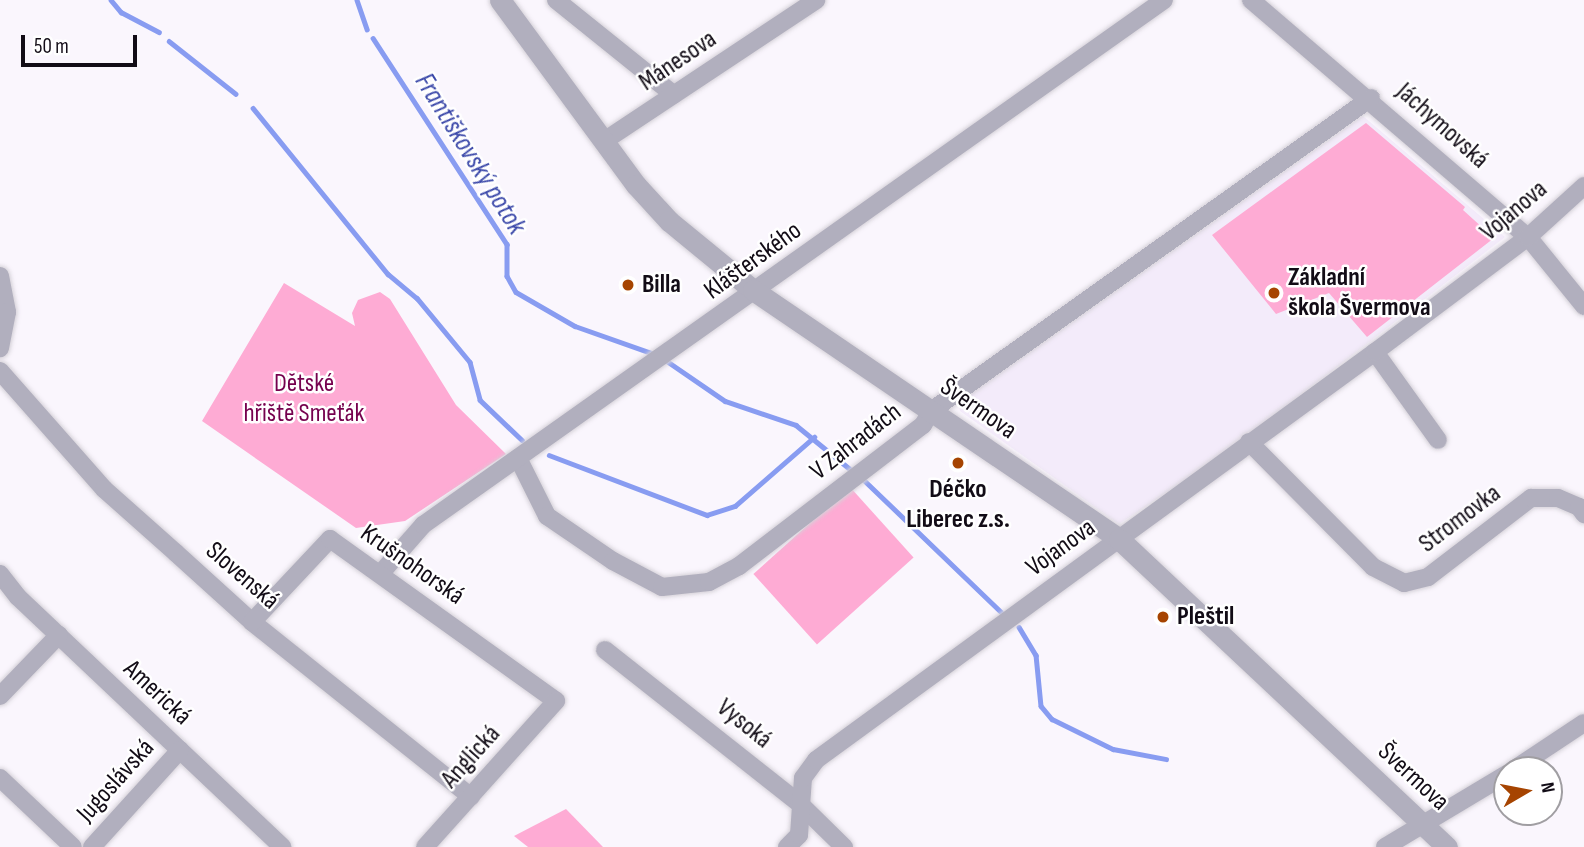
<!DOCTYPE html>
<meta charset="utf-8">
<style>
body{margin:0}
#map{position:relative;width:1584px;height:847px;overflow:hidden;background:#faf6fd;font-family:"Sofia Sans Condensed",sans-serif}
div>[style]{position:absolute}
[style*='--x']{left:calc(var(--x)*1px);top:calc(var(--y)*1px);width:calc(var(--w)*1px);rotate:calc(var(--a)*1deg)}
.built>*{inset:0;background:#f3ebfa}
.green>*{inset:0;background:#feabd4;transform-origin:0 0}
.stream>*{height:4.5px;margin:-2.25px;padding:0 2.25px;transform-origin:2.25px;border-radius:2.25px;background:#889cf1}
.roads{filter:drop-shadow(0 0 2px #d5d1d8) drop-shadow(0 0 2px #d5d1d8)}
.minor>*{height:18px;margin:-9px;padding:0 9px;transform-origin:9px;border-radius:9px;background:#b1afbe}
.tertiary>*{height:21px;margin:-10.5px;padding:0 10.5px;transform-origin:10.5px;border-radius:10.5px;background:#b1afbe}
.dots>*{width:19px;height:19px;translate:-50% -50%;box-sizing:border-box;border:4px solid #fff;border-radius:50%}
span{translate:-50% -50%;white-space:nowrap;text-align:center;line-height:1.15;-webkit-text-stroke:5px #fff;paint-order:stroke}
.street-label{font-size:26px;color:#120c16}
.poi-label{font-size:26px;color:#120c16;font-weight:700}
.left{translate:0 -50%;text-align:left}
.park-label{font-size:26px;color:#75014e}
.water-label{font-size:28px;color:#3b48a9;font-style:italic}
.north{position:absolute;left:1493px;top:756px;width:70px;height:70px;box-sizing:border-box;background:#fff;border:2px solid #a09ea2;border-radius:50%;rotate:80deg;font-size:19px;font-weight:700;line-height:28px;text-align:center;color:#120c16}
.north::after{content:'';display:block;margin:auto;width:24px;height:32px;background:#a64401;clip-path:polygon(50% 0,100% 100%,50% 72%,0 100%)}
.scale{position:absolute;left:21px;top:35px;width:116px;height:32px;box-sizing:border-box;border:4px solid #120c16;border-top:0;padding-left:9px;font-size:21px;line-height:24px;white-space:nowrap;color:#120c16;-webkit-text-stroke:5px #fff;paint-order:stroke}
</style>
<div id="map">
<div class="built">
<i style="clip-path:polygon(1363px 116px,1505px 237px,1219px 458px,1119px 524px,960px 411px,958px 403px)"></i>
</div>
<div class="green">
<i style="clip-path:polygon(1366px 123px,1465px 207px,1463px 210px,1494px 238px,1367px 337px,1329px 293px,1276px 314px,1212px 235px)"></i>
<i style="clip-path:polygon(284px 283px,355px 326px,352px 313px,358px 300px,380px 292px,390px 299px,456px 405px,506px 454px,405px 521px,356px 528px,202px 421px)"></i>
<i style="left:850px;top:487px;width:95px;height:130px;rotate:48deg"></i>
<i style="clip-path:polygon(566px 809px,603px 847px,528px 847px,514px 836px)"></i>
</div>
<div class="stream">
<i style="--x:111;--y:0;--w:16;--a:50"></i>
<i style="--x:121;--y:12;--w:43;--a:27.8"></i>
<i style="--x:357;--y:0;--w:31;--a:71"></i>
<i style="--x:373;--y:38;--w:246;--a:57"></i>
<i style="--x:507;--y:244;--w:32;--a:90"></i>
<i style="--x:507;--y:276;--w:18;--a:61"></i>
<i style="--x:516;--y:292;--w:68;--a:30"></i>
<i style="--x:575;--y:326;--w:87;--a:19.5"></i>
<i style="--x:169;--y:41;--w:85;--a:38.3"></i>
<i style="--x:253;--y:108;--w:214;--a:50.9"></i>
<i style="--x:388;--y:274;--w:38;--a:40"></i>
<i style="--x:417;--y:298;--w:83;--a:50.4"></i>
<i style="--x:470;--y:362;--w:39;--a:75"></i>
<i style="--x:480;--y:400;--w:58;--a:43.6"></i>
<i style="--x:664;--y:359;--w:74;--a:34.5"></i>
<i style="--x:725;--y:401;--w:75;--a:18.7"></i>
<i style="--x:796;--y:425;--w:70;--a:39.2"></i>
<i style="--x:549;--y:455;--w:169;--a:20.8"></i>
<i style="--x:707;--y:515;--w:29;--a:-18"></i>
<i style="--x:735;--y:506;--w:105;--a:-41.1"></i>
<i style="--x:864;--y:480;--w:190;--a:43.9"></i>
<i style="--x:1019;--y:627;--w:33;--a:59"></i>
<i style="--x:1036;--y:655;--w:51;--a:84.4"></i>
<i style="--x:1041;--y:706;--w:17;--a:50"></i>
<i style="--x:1052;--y:719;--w:68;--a:26.2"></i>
<i style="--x:1113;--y:749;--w:54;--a:10.7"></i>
</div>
<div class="roads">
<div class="minor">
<i style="--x:556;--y:0;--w:151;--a:38.8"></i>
<i style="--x:1251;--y:0;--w:365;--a:40.6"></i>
<i style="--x:1528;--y:237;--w:89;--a:50.9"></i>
<i style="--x:604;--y:141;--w:255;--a:-33.6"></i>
<i style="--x:0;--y:276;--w:37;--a:79"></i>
<i style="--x:7;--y:312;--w:37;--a:101"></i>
<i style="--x:1375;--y:352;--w:108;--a:54.4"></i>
<i style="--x:0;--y:371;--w:157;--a:48.6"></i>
<i style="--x:104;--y:489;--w:96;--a:41.6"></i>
<i style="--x:176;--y:553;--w:103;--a:42.2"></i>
<i style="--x:252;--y:622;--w:280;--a:38.6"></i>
<i style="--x:1249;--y:442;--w:176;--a:45.2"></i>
<i style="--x:1373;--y:567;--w:35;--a:27"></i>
<i style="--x:1404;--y:583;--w:25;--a:-14"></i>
<i style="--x:1428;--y:577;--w:130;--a:-37.5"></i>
<i style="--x:1531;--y:498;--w:27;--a:0"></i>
<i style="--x:1558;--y:498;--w:23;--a:23"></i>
<i style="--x:1579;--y:507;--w:9;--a:54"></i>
<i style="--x:518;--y:458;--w:65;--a:63.4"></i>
<i style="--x:547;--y:516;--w:80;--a:34.3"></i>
<i style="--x:613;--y:561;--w:55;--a:28"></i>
<i style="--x:662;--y:587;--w:47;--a:-6.1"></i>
<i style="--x:709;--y:582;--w:34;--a:-28"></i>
<i style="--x:739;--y:566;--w:232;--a:-37.5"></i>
<i style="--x:923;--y:425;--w:16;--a:-60"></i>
<i style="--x:931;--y:411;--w:540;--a:-35.43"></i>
<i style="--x:381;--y:573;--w:64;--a:-48.8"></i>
<i style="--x:423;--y:525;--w:908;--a:-35.32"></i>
<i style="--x:0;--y:574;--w:29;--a:52"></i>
<i style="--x:18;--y:597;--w:364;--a:43.4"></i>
<i style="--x:252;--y:622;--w:114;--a:-46.8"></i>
<i style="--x:330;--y:539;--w:278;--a:35.6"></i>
<i style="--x:556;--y:701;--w:196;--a:131.9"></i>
<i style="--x:605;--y:650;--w:247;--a:38.3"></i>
<i style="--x:799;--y:803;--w:63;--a:44.4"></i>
<i style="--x:0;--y:696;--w:85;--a:-46"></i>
<i style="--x:1513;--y:770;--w:85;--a:-33.5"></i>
<i style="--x:0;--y:778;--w:100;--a:43.4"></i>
<i style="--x:92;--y:847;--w:131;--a:-47.8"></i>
<i style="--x:787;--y:847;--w:17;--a:-45"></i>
<i style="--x:799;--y:835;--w:57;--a:-86"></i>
<i style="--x:803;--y:778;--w:22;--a:-54"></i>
<i style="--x:816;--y:760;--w:692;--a:-36.12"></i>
<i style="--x:1375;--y:352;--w:191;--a:-36.9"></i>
<i style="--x:1528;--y:237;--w:76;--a:-42.3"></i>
<i style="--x:1385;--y:847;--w:142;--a:-30.9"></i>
</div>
<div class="tertiary">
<i style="--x:500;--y:0;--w:230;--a:53.7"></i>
<i style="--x:636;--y:185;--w:49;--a:47.5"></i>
<i style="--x:669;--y:221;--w:109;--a:39.4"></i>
<i style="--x:753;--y:290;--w:443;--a:34.2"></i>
<i style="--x:1119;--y:539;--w:450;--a:43.2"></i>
</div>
</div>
<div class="dots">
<i style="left:628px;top:285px;background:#a64401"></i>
<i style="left:1274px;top:293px;background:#a64401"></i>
<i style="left:958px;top:463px;background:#a64401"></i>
<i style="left:1163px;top:617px;background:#a64401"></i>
</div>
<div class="street-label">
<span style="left:678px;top:61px;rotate:-34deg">Mánesova</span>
<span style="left:1442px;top:126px;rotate:42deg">Jáchymovská</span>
<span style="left:1514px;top:211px;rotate:-40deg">Vojanova</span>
<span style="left:753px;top:261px;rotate:-36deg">Klášterského</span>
<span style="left:978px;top:409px;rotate:35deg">Švermova</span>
<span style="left:856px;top:442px;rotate:-38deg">V Zahradách</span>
<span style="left:1460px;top:519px;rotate:-37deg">Stromovka</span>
<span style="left:1061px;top:548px;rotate:-36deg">Vojanova</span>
<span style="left:412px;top:565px;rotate:35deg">Krušnohorská</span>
<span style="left:242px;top:576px;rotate:41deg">Slovenská</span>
<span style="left:157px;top:693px;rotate:43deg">Americká</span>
<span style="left:744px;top:724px;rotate:39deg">Vysoká</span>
<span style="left:471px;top:757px;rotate:-48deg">Anglická</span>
<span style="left:1413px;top:777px;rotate:43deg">Švermova</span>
<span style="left:116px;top:781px;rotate:-48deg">Jugoslávská</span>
</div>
<div class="poi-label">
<span class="left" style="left:1288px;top:293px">Základní<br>škola Švermova</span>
<span class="left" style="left:642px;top:285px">Billa</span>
<span style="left:958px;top:505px">Déčko<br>Liberec z.s.</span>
<span class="left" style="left:1177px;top:617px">Pleštil</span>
</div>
<div class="park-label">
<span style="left:304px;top:399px">Dětské<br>hřiště Smeťák</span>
</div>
<div class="water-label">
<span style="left:470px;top:154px;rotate:58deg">Františkovský potok</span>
</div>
<div class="north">N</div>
<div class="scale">50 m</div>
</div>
